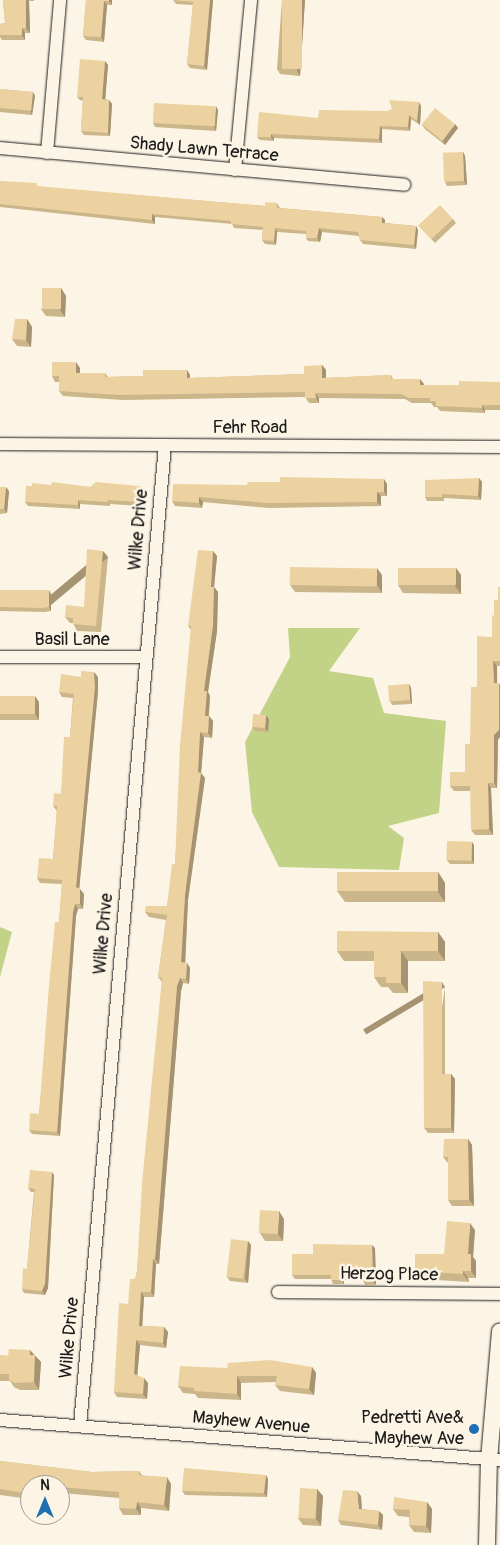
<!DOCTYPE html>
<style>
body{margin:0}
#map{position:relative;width:500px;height:1545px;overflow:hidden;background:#fcf5e5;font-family:Pangolin,sans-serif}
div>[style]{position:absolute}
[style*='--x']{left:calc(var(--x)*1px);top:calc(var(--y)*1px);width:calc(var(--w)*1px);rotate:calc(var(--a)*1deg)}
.green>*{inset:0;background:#c2d388}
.roads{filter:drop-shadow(0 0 1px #1c1c1c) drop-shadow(0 0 1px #1c1c1c)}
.minor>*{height:12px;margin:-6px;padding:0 6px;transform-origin:6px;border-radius:6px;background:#fcf5e5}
.tertiary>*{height:16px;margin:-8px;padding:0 8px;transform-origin:8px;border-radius:8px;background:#fcf5e5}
.wall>*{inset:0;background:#cbb58a}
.shaded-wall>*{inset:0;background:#a59371;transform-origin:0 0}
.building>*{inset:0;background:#ecd2a1;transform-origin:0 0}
.dots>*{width:14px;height:14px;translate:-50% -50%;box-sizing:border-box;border:2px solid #fcf5e5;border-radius:50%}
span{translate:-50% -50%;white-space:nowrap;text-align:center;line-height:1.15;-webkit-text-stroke:5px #fcf5e5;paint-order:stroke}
.street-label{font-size:18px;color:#1c1c1c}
.poi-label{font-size:18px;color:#1c1c1c}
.right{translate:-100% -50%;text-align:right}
.north{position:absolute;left:20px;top:1475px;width:50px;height:50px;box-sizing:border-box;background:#fcf5e5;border:1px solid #a29e95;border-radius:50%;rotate:0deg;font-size:14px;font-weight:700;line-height:20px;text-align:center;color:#1c1c1c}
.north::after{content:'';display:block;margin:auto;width:18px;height:22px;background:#1f6fb2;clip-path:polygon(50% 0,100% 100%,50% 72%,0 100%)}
</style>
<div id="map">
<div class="green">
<i style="clip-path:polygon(288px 628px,360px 628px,329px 671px,373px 678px,384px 713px,446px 721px,439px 813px,388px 826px,404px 838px,399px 870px,279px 867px,252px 812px,245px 742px,290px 657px)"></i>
<i style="clip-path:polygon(0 927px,12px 932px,0 977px)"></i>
</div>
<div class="roads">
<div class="minor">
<i style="--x:0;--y:148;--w:406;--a:5.2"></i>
<i style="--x:47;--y:153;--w:154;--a:-85.1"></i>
<i style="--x:235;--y:170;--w:171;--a:-84.6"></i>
<i style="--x:0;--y:444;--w:500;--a:0.34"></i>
<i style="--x:0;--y:657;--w:145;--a:0"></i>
<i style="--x:278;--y:1292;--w:222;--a:0.5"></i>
<i style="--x:0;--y:1420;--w:502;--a:4.57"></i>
<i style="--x:80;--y:1426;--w:985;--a:-85.05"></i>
</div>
<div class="tertiary">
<i style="--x:487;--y:1545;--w:85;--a:-88.7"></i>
<i style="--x:489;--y:1460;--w:129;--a:-85.1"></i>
</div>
</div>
<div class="wall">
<i style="clip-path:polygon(3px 0,34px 0,34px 1px,29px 1px,30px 33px,25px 33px,25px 40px,2px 40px,0 37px,0 24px,5px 23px)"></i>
<i style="clip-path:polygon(86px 0,112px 0,112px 5px,107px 5px,104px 42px,86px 40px,83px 36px)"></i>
<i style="clip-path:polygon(173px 0,213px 0,207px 70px,190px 68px,187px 64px,193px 5px,176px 4px)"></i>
<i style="clip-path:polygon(282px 0,305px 0,300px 76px,280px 74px,277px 69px)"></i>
<i style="clip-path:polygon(105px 61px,108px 65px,105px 99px,109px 100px,112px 104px,110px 136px,84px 135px,81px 131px,83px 101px,80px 100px,77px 97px)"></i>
<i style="clip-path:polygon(0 89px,33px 92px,35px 96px,32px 115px,0 112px)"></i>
<i style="clip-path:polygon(421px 106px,420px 125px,411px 119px,410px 131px,382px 129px,382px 143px,274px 138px,274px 141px,260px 140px,257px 137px,318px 118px,388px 111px)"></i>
<i style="clip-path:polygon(218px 110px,216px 131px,155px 127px,153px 123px)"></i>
<i style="clip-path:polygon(455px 124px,458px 128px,445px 145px,425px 129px,422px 125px)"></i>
<i style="clip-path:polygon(463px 152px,465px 156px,467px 185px,447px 186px,445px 182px)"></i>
<i style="clip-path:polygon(0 181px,40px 187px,265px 206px,277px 203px,280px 208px,382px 217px,385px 220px,385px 223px,416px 226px,418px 230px,416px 249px,363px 244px,360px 240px,359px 236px,322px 232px,320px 242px,308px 241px,306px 238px,306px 234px,277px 232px,276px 245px,265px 244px,262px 240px,263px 230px,234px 228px,232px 224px,155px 217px,155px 224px,0 207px)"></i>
<i style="clip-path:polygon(453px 219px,456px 223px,435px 243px,419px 226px)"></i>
<i style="clip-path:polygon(61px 288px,66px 296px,65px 317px,46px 316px,41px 309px)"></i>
<i style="clip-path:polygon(27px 319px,32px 327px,31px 347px,17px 346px,12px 339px)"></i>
<i style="clip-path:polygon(322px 365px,326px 370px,326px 378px,391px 375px,393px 379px,424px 384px,424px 385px,459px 385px,500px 382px,500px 410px,485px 410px,485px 413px,440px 411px,437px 407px,434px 407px,431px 403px,412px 403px,405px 399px,319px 398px,319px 403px,309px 403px,305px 397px,123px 400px,63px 396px,59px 391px,59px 382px,55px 382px,52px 376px,80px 368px,80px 373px,105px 373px,108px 377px,143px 376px,187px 370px,190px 375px,190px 378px,304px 374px)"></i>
<i style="clip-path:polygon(479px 478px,482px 482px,481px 500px,444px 498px,444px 501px,427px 501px,425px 497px)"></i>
<i style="clip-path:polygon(387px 484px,387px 496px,381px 496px,381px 506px,269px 508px,203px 502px,202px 508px,175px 506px,172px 501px,247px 485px)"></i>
<i style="clip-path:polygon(51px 485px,90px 487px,139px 486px,142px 490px,140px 506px,110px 504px,110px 506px,80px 504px,80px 509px,28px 506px,25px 502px,32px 486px)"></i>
<i style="clip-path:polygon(0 487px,9px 491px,7px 513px,0 514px)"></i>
<i style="clip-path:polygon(103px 551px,108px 557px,101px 632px,77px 631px,73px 623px,70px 623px,65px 617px,84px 607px)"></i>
<i style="clip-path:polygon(213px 551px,217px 556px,214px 587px,218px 592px,217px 631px,208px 692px,210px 696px,209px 716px,213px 721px,212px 738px,204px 737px,201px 773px,205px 778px,188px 900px,185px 963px,187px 963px,190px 968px,189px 984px,183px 983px,181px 991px,159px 1264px,156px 1264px,154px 1297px,144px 1297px,142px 1326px,164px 1327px,168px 1332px,166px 1348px,140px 1345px,137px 1375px,148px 1383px,147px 1399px,117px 1397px,114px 1392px,137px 1271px,162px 982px,158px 977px,166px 920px,149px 917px,145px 912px,167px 906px,175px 864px,191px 630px,188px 626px)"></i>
<i style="clip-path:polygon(456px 568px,461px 575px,461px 594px,403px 593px,398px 585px)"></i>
<i style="clip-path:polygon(382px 575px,382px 593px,295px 592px,290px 585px)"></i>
<i style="clip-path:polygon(500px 587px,500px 666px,497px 666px,498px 740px,497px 788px,491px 788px,493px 835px,475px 835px,471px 830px,471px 791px,454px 791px,450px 786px,465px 772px,470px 744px,477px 687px,492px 637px,498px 600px)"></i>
<i style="clip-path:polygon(0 590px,51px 594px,51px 611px,45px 612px,0 611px)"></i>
<i style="clip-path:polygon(81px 677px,98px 677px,98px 691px,79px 889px,84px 894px,83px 909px,78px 909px,76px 916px,60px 1136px,32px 1134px,29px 1130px,39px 1114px,59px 922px,62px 884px,40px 883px,37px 878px,53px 859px,57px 811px,53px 806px,61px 794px,70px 737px,73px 698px,62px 697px,59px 692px)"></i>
<i style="clip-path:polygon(409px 684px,411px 688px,412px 704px,392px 705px,390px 701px)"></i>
<i style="clip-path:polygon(0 697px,39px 702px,39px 720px,0 720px)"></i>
<i style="clip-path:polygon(269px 719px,268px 732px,255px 731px,252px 727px)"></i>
<i style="clip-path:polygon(472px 842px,474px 845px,474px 864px,450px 864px,447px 860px)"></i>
<i style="clip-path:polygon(438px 872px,445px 883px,445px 902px,345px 902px,337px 891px)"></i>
<i style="clip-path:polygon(438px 932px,445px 942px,445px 961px,408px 961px,408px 993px,393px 993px,388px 987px,381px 987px,374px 977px,374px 961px,344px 961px,337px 951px)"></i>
<i style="clip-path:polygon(445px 987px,445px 1074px,451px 1074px,455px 1079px,454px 1133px,428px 1133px,424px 1128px)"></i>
<i style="clip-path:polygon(468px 1139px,472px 1145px,474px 1206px,452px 1206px,448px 1200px,448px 1163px,443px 1157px)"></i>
<i style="clip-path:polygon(54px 1175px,48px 1288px,45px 1295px,24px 1293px,22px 1289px,27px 1269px,34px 1192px,31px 1192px,28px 1188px)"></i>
<i style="clip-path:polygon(284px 1219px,283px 1241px,265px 1241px,260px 1233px)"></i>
<i style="clip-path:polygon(475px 1230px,473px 1257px,476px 1261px,476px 1278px,468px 1278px,469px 1282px,420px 1279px,415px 1271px,444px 1254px)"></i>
<i style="clip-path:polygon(248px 1241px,251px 1245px,248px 1283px,230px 1281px,227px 1277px)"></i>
<i style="clip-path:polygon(375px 1248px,376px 1285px,365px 1285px,363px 1280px,344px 1280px,344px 1284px,333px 1284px,331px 1279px,295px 1279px,292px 1275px,313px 1254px)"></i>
<i style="clip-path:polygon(0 1355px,8px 1356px,34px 1355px,41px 1362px,39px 1390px,20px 1390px,14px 1387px,10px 1381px,0 1381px)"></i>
<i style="clip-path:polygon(312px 1367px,316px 1373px,314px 1395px,280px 1391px,275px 1385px,276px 1382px,241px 1383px,241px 1400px,198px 1398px,195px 1394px,183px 1393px,178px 1386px,227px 1368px)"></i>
<i style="clip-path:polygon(0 1461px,92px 1472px,139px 1471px,142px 1475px,171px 1484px,169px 1511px,141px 1508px,141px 1515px,123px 1515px,119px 1508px,119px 1498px,62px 1493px,61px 1504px,60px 1504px,60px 1485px,30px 1485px,30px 1499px,0 1495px)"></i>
<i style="clip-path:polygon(266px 1475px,268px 1479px,267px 1497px,185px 1495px,182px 1491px)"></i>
<i style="clip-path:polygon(317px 1489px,323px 1496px,321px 1526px,303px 1525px,298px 1518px)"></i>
<i style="clip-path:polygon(361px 1496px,362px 1509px,379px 1511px,383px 1515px,382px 1530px,341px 1525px,338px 1520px)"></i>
<i style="clip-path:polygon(427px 1502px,432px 1509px,431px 1533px,414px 1532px,409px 1525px,409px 1517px,398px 1516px,393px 1509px)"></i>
</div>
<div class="shaded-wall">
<i style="clip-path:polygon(26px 0,28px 0,29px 1px,30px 33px,26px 28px)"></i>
<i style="clip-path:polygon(109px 0,112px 0,112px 5px,109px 1px)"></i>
<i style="clip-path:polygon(210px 0,213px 0,207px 70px,204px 66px)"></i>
<i style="clip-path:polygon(302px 0,305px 0,300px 76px,297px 71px)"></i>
<i style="clip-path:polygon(104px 1px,107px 5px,104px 42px,101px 37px)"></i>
<i style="clip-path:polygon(22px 28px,25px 33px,25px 40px,22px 35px)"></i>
<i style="clip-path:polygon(105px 61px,108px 65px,105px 103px,102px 99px)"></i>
<i style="clip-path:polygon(33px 92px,35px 96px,32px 115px,30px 111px)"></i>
<i style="clip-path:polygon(109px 100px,112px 104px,110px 136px,108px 133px)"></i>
<i style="clip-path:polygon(419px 102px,421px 106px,420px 125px,417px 121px)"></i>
<i style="clip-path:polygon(216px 106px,218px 110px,216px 131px,214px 127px)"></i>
<i style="clip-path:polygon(409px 115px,411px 119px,410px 131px,408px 127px)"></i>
<i style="clip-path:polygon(455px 124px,458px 128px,445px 145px,443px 141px)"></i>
<i style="clip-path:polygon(380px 126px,382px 129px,382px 143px,379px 139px)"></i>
<i style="clip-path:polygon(271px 134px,274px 138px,274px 141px,271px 137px)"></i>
<i style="clip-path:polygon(463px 152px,465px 156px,467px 185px,464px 181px)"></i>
<i style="clip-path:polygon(152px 214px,155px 217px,155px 224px,152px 220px)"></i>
<i style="clip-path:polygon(382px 217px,385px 220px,384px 227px,382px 223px)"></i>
<i style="clip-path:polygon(416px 226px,418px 230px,416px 249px,414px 245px)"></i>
<i style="clip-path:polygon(275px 228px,277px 232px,276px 245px,274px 241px)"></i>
<i style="clip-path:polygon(319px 228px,322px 232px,320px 242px,317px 238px)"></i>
<i style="clip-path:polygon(61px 288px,66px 296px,65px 317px,60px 310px)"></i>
<i style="clip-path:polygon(27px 319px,32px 327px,31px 347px,26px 340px)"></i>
<i style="clip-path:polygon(76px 362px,80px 368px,80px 378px,76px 373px)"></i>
<i style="clip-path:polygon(322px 365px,326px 370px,326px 383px,322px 378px)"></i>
<i style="clip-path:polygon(187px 370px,190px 375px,190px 383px,187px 378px)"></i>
<i style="clip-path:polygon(420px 379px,424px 384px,424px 391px,420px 385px)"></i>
<i style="clip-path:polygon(315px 393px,319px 398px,319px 403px,316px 398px)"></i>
<i style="clip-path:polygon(482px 405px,485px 410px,485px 413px,482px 408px)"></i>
<i style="clip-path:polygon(479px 478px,482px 482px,481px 500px,478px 496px)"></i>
<i style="clip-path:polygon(384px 479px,387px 484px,387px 496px,384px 492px)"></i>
<i style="clip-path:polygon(139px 486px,142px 490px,140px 506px,138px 502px)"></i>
<i style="clip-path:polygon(6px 487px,9px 491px,7px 513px,4px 509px)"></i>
<i style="clip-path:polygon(377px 492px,381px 496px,381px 506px,377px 502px)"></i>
<i style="clip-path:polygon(199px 497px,203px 502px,202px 508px,199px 503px)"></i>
<i style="clip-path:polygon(78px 500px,80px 504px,80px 509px,78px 505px)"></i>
<i style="left:103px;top:551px;width:8px;height:75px;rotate:50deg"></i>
<i style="clip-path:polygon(213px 551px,217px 556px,214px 587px,218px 592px,217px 631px,208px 692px,210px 696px,208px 721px,205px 716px,204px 691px)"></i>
<i style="clip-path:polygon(377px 568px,382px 575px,382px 593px,377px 585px)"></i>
<i style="clip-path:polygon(456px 568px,461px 575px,461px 594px,455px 586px)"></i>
<i style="clip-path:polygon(49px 590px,51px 594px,51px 611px,49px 607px)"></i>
<i style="clip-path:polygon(493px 661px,497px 666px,497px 688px,494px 683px)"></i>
<i style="clip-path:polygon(94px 672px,98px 677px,98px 691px,79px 891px,76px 887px)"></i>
<i style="clip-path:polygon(499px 683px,500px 685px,500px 737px,498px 740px,497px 788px,494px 783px,494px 735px)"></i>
<i style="clip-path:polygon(409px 684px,411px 688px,412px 704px,410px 700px)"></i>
<i style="clip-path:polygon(35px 696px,39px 702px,39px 720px,35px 714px)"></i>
<i style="clip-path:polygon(266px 715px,269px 719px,268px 732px,265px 728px)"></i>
<i style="clip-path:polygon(209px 716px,213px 721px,212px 738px,208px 733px)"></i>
<i style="clip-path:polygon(200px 732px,204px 737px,201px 774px,201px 773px,205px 778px,188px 900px,185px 967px,181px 962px,185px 895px,198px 772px)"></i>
<i style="clip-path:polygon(488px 783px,491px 788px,493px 835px,489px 829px)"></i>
<i style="clip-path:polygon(472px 842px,474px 845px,474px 864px,472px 860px)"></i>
<i style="clip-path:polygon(438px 872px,445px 883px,445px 902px,438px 892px)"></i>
<i style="clip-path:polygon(80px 889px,84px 894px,83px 909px,80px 904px)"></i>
<i style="clip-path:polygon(75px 904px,78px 909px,76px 916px,60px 1136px,57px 1132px,73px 912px)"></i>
<i style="clip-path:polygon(438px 932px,445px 942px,445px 961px,438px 951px)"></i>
<i style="clip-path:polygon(401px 951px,408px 961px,408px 993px,401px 983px)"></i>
<i style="clip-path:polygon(187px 963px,190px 968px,189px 984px,186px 979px)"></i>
<i style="clip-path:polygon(180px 978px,183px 983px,181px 991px,159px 1264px,155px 1259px,177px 986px)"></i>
<i style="left:442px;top:982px;width:6px;height:92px;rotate:59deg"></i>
<i style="clip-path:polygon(451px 1074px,455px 1079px,454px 1133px,451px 1128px)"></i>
<i style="clip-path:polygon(468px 1139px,472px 1145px,474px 1206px,469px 1200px)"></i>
<i style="clip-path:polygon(52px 1172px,54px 1175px,48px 1288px,45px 1295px,42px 1291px)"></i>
<i style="clip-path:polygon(279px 1211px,284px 1219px,283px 1241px,278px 1234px)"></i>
<i style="clip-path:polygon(470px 1223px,475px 1230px,473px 1257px,476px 1261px,476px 1278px,471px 1271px,468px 1254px)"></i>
<i style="clip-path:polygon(248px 1241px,251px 1245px,248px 1283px,245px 1279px)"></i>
<i style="clip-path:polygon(372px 1245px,375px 1248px,376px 1285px,373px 1281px)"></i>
<i style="clip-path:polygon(153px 1259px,156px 1264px,154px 1297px,151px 1292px)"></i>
<i style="clip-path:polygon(463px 1271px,468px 1278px,469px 1282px,463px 1274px)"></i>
<i style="clip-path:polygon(342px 1276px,344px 1280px,344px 1284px,342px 1280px)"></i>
<i style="clip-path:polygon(141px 1292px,144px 1297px,142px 1331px,139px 1326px)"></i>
<i style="clip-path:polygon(164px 1327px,168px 1332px,166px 1348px,163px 1343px)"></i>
<i style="clip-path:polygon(136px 1340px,140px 1345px,137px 1379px,134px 1374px)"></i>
<i style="clip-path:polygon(30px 1350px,41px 1362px,39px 1390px,34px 1382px,30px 1355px)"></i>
<i style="clip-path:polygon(312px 1367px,316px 1373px,314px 1395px,309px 1389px)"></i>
<i style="clip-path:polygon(237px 1376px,241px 1383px,241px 1400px,237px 1394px)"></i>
<i style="clip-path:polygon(144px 1378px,148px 1383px,147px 1399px,143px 1394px)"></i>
<i style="clip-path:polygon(266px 1475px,268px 1479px,267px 1497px,264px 1493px)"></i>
<i style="clip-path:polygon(167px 1477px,171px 1484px,169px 1511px,164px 1505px)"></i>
<i style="clip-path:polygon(317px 1489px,323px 1496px,321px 1526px,316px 1519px)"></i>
<i style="clip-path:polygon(60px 1490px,62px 1493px,61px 1504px,60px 1503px)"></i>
<i style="clip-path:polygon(357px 1491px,361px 1496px,362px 1514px,359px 1509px)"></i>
<i style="clip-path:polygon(137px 1502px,141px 1508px,141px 1515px,136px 1509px)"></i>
<i style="clip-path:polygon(427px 1502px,432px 1509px,431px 1533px,426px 1526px)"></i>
<i style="clip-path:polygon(379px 1511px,383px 1515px,382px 1530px,378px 1525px)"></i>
</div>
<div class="building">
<i style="clip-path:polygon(3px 0,26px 0,26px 28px,22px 28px,22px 35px,0 35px,0 24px,5px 23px)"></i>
<i style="clip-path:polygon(86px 0,109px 0,109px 1px,104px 1px,101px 37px,83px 36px)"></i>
<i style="clip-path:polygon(173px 0,210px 0,204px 66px,187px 64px,193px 2px)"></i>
<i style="left:282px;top:0;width:20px;height:69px"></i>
<i style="clip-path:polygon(80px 59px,105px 61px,102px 99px,109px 100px,108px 133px,81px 131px,83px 97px,77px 97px)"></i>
<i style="left:0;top:89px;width:33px;height:19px;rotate:5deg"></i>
<i style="clip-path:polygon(389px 100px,419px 102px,417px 121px,409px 115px,408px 127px,380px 126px,379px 139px,271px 134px,271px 137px,257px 137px,259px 112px,318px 118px,319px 110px,388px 111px,392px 109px)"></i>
<i style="left:154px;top:103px;width:62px;height:20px;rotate:3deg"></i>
<i style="left:435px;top:108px;width:26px;height:21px;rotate:39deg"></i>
<i style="left:463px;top:152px;width:29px;height:20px;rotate:88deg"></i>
<i style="clip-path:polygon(0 181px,37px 183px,37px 186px,265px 206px,265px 202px,277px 203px,277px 208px,382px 217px,382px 223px,416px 226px,414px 245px,360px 240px,358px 232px,319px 228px,317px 238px,306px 238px,306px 231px,275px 228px,274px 241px,262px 240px,263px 227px,231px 224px,231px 221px,152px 214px,152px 220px,0 204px)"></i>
<i style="left:440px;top:205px;width:19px;height:30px;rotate:47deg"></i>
<i style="left:42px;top:288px;width:19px;height:21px"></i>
<i style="clip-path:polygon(15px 319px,27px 319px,26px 340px,12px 339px)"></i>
<i style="clip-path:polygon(52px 362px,76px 362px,76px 373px,105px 373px,105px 377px,143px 376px,143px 370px,187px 370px,187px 378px,304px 374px,304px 366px,322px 365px,322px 378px,391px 375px,391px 379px,420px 379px,420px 385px,459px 385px,459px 381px,500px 382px,500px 405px,482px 405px,482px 408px,436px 406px,436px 401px,430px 401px,430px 398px,409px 398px,401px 394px,315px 393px,316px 398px,305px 398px,305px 392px,119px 395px,59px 391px,59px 376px,52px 376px)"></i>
<i style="clip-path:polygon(280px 477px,384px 479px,384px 492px,377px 492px,377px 502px,266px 503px,199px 497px,199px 503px,172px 501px,173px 484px,247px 485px,248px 482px,280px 482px)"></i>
<i style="clip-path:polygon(479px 478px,478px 496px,442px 494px,442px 497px,425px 497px,425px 480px)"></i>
<i style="clip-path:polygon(52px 482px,90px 487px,96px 482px,139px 486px,138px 502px,108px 500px,107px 502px,78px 500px,78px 505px,25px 502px,26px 486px,32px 486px,32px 483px,51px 485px)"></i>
<i style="clip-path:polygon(0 487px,6px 487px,4px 509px,0 509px)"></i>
<i style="clip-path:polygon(87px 549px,103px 551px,96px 626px,73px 624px,73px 618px,65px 617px,66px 605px,84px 607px)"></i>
<i style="clip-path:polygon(198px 550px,213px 551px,211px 587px,214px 587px,213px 626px,204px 691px,207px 691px,205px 716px,209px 716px,208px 733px,200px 732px,198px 772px,201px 773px,185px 895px,181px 962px,187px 963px,186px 979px,180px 978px,177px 986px,155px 1259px,153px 1259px,151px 1292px,141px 1292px,139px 1326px,164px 1327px,163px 1343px,136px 1340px,134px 1374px,144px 1378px,143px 1394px,114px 1392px,119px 1303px,128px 1304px,130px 1279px,135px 1279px,137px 1271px,142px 1183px,162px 978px,158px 977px,167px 915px,145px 912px,146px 906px,167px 906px,172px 864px,175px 864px,180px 745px,191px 626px,188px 626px)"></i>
<i style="left:290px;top:567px;width:87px;height:18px;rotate:1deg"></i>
<i style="left:398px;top:568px;width:58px;height:17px"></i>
<i style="clip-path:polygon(498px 587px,500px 587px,500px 661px,493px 661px,494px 683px,499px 683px,499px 730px,494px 735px,494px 783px,488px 783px,489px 829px,471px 830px,470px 786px,450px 786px,450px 772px,465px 772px,465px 744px,470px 744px,471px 687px,477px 687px,477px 636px,492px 637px,492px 615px,494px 616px,494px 600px,498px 600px)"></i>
<i style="clip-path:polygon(0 590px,49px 590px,49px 607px,42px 608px,0 607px)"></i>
<i style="clip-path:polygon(81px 671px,94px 672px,95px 687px,76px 887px,80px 889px,80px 904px,75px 904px,73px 912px,57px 1132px,29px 1130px,30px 1113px,39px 1114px,49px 985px,55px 922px,59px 922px,62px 880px,37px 878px,39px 858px,53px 859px,57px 806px,53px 806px,54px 793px,61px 794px,64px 737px,70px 737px,74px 694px,59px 692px,61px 674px,81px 677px)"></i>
<i style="left:409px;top:684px;width:16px;height:21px;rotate:86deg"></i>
<i style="left:35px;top:696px;width:18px;height:35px;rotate:90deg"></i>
<i style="left:253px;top:714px;width:13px;height:13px;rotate:4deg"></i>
<i style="left:447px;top:841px;width:25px;height:19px;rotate:2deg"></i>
<i style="left:337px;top:872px;width:101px;height:19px"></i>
<i style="clip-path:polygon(337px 931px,438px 932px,438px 951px,401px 951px,401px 983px,386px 983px,386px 977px,374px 977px,374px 951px,337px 951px)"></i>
<i style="clip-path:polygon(423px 981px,442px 982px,442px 1074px,451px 1074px,451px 1128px,424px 1128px)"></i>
<i style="clip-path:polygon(444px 1139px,468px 1139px,469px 1200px,448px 1200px,448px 1157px,443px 1157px)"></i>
<i style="clip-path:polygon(30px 1170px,52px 1172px,45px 1284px,42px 1291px,22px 1289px,23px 1268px,27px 1269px,35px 1189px,28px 1188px)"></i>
<i style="left:260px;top:1210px;width:19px;height:23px;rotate:3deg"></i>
<i style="clip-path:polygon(447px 1221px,470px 1223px,468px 1254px,471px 1254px,471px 1271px,463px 1271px,463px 1274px,415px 1271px,415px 1254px,444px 1254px)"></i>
<i style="left:231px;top:1239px;width:17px;height:38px;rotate:7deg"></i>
<i style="clip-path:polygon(313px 1244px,372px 1245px,373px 1281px,363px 1281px,363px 1276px,342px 1276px,342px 1280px,331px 1280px,331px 1275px,292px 1275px,292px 1254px,313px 1254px)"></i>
<i style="clip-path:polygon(9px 1349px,30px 1350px,30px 1355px,35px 1355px,34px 1382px,15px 1383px,9px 1380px,9px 1374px,0 1374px,0 1355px,8px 1356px)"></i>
<i style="clip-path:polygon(270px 1360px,312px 1367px,309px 1389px,275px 1385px,277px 1376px,237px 1376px,237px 1394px,194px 1391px,194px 1388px,178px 1386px,180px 1366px,227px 1368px,228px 1363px)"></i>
<i style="clip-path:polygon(0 1461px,92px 1472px,139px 1471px,139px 1475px,167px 1477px,164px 1505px,137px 1502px,136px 1509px,119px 1508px,119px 1492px,60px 1487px,60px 1485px,30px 1485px,30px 1494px,0 1489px)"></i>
<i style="clip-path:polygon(184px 1468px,266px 1475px,264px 1493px,182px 1491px)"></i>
<i style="left:300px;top:1488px;width:17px;height:30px;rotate:3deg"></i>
<i style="clip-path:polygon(343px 1490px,357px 1491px,359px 1509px,379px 1511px,378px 1525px,338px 1520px)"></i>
<i style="clip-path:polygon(394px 1497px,427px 1502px,426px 1526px,409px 1525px,410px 1510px,393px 1509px)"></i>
</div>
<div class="dots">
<i style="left:474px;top:1429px;background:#1f6fb2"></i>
</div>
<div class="street-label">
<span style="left:204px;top:150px;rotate:5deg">Shady Lawn Terrace</span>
<span style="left:250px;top:428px">Fehr Road</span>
<span style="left:139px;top:530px;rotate:-85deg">Wilke Drive</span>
<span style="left:72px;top:640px">Basil Lane</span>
<span style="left:104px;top:934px;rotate:-85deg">Wilke Drive</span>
<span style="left:389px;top:1275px;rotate:1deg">Herzog Place</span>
<span style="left:70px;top:1338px;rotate:-85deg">Wilke Drive</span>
<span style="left:251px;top:1423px;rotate:5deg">Mayhew Avenue</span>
</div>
<div class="poi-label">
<span class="right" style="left:464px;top:1429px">Pedretti Ave&amp;<br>Mayhew Ave</span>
</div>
<div class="north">N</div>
</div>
